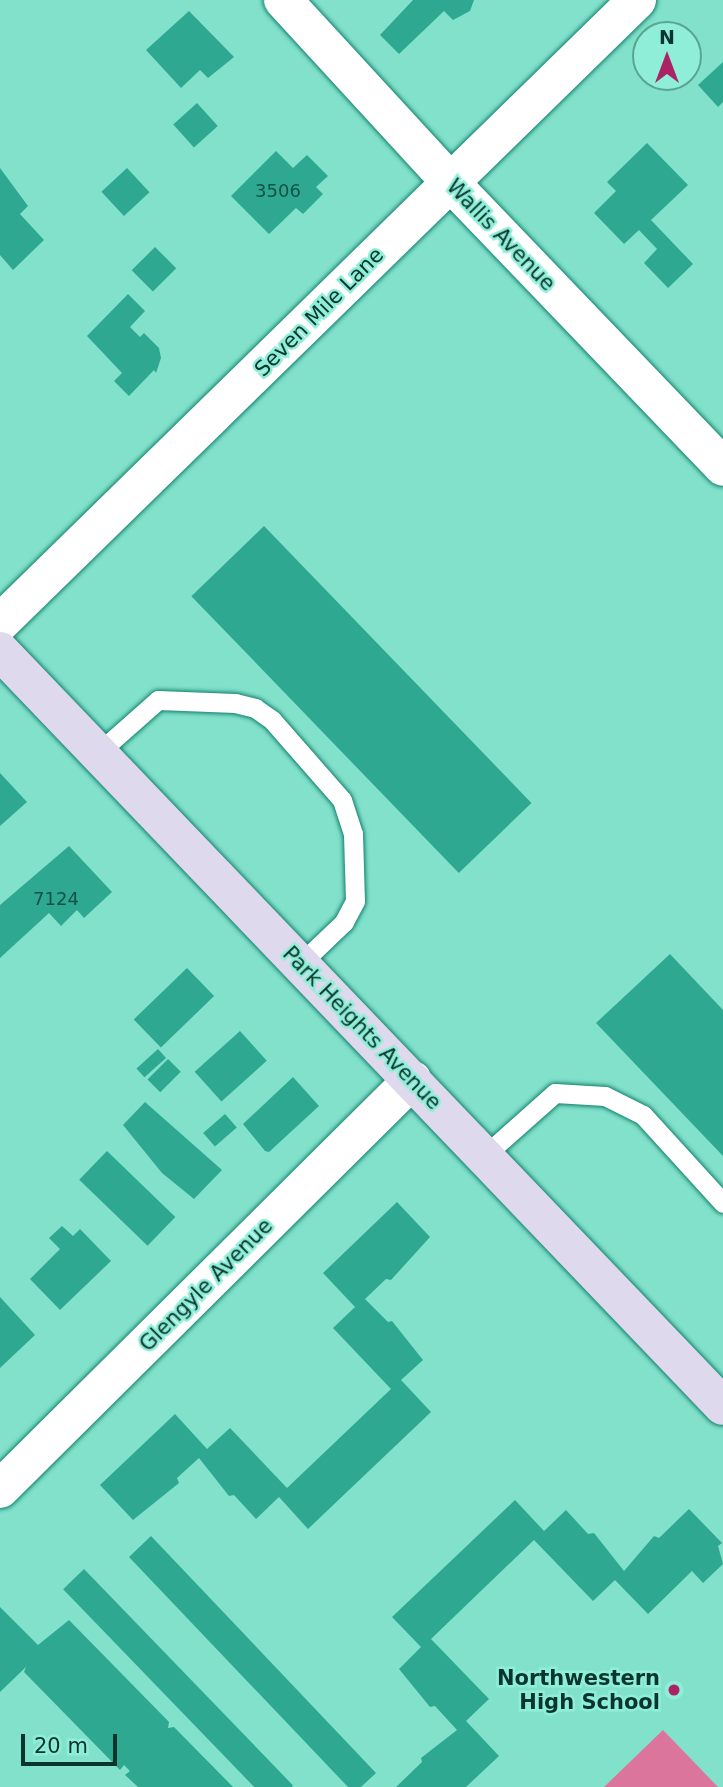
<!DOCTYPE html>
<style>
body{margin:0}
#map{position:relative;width:723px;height:1787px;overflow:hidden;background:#82e1cb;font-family:"DejaVu Sans",sans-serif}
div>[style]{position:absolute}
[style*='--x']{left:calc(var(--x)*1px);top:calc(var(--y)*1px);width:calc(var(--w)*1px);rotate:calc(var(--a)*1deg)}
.green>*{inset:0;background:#dc759c}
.building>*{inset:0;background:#2fa891;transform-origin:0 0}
.roads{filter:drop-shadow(0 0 2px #13816e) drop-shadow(0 0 2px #13816e)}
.service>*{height:19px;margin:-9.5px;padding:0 9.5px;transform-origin:9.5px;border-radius:9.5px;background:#fff}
.minor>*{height:38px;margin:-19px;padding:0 19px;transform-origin:19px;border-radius:19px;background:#fff}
.tertiary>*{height:38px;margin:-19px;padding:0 19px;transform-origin:19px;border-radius:19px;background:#fff}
.secondary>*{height:38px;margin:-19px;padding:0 19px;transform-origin:19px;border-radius:19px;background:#ded9ec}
.dots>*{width:19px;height:19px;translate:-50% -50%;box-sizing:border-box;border:4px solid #8feed8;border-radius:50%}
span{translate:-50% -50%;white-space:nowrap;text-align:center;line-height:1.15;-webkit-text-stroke:5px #8feed8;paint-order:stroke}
.number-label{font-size:18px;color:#135246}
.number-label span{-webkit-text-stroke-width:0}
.street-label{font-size:21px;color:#0a352d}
.poi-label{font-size:21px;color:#0a352d;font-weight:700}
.right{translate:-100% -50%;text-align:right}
.north{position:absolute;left:632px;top:21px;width:70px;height:70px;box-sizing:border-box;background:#8feed8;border:2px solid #5aa494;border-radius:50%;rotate:0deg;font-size:19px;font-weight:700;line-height:28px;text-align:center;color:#0a352d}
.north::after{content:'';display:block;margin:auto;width:24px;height:32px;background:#ac2365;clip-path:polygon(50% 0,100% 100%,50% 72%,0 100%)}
.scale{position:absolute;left:21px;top:1734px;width:96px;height:32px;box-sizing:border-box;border:4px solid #0a352d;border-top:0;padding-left:9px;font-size:21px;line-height:24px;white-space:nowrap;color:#0a352d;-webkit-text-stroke:5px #8feed8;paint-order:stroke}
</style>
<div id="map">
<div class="green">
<i style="clip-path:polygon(663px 1730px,718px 1787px,604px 1787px)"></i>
</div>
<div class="building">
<i style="clip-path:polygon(413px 0,474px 0,470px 11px,453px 20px,444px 11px,399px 54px,380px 35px)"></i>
<i style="clip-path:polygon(189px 11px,234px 57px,208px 78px,200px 70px,181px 88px,146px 50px)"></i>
<i style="clip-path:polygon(723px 62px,723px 102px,718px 107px,698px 85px)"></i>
<i style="left:197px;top:103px;width:31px;height:32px;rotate:48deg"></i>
<i style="clip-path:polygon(647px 143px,688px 185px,651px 220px,693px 264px,668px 288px,644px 263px,657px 249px,639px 230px,624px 244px,594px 213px,616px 191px,607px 182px)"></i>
<i style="clip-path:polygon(276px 151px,293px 168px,307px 155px,328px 176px,316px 187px,323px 194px,303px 214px,296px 208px,269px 234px,231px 196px)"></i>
<i style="clip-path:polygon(0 168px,28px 206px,20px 214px,44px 240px,13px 270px,0 255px)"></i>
<i style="left:127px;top:168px;width:33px;height:35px;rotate:47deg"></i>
<i style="left:155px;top:247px;width:30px;height:33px;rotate:45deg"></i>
<i style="clip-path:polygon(128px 294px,145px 311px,130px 327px,140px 337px,144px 333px,159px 348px,161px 358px,156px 373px,154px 370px,129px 396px,114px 381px,122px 373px,87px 336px)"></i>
<i style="left:264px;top:526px;width:385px;height:101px;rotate:46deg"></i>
<i style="clip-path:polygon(0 773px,27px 802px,0 826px)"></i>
<i style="clip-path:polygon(69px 846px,112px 892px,84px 918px,77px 910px,61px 926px,49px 913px,0 958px,0 905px)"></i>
<i style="clip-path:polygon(670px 954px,723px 1010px,723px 1156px,596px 1023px)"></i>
<i style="left:187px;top:968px;width:39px;height:74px;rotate:46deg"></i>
<i style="left:240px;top:1031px;width:40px;height:61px;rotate:48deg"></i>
<i style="left:158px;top:1049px;width:12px;height:29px;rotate:48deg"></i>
<i style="left:168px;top:1059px;width:18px;height:29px;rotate:45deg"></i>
<i style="clip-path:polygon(293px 1077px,319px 1106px,269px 1152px,265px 1151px,243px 1124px)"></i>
<i style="clip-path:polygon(145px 1102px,222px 1170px,194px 1199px,162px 1173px,123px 1125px)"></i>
<i style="left:225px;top:1114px;width:18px;height:29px;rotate:49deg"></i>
<i style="left:107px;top:1151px;width:95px;height:40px;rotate:44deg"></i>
<i style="clip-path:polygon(397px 1202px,430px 1237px,391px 1280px,386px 1279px,365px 1299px,388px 1322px,392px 1321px,423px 1360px,401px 1380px,431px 1412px,308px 1529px,279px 1497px,256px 1519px,234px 1495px,229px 1496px,199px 1458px,177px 1478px,179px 1483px,133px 1520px,100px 1485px,175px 1414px,207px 1449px,230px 1428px,287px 1488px,391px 1389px,333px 1328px,355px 1307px,323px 1273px)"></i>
<i style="clip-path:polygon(62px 1226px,73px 1236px,80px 1229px,111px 1261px,60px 1310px,30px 1279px,60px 1249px,49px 1238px)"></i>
<i style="clip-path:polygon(0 1297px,35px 1335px,0 1368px)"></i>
<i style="clip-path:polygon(515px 1500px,544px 1531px,566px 1510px,588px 1534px,594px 1533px,624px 1571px,654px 1536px,659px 1538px,689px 1509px,722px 1543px,718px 1546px,723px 1564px,703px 1583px,692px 1571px,648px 1614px,615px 1580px,593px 1601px,534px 1540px,431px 1639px,489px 1699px,466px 1721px,499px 1756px,466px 1787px,396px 1787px,422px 1762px,421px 1758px,457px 1730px,435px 1706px,430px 1707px,399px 1669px,421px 1647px,392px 1617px)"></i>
<i style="clip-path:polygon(151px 1536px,376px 1773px,361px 1787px,348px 1787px,129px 1557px)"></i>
<i style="left:84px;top:1569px;width:301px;height:29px;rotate:46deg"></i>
<i style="clip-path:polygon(0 1607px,38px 1645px,69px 1620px,169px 1722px,168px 1728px,174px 1727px,233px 1787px,138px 1787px,125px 1775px,130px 1771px,124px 1765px,120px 1770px,24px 1672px,26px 1667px,0 1692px)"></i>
</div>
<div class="roads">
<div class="service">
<i style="--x:98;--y:753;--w:80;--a:-41.5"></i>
<i style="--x:158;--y:700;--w:77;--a:2.2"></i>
<i style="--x:235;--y:703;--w:21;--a:14"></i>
<i style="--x:255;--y:708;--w:21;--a:35"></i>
<i style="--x:272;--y:720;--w:106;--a:48.8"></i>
<i style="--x:342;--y:800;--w:36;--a:72"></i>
<i style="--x:353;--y:834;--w:67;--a:88.3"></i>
<i style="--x:355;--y:901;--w:24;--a:118"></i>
<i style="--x:344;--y:922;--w:61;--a:136.3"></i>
<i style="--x:484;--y:1156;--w:95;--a:-41.6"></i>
<i style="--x:555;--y:1093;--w:50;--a:3.4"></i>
<i style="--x:605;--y:1096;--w:42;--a:26.6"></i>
<i style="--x:643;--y:1115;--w:119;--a:47.7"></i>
</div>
<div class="minor">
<i style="--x:283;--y:0;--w:248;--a:47.4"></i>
<i style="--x:451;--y:183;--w:393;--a:46.2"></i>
<i style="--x:0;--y:1489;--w:581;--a:-44.79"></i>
</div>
<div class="tertiary">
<i style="--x:0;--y:623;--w:891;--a:-44.36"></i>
</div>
<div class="secondary">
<i style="--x:0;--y:651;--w:1045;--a:46.24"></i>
</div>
</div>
<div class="dots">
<i style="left:674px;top:1690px;background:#ac2365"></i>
</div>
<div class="number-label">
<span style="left:278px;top:191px">3506</span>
<span style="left:56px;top:899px">7124</span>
</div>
<div class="street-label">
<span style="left:501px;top:235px;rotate:46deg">Wallis Avenue</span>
<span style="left:319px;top:312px;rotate:-45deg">Seven Mile Lane</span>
<span style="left:362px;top:1028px;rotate:46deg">Park Heights Avenue</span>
<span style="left:206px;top:1285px;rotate:-45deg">Glengyle Avenue</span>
</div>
<div class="poi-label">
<span class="right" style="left:660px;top:1690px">Northwestern<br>High School</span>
</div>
<div class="north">N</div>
<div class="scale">20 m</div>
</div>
